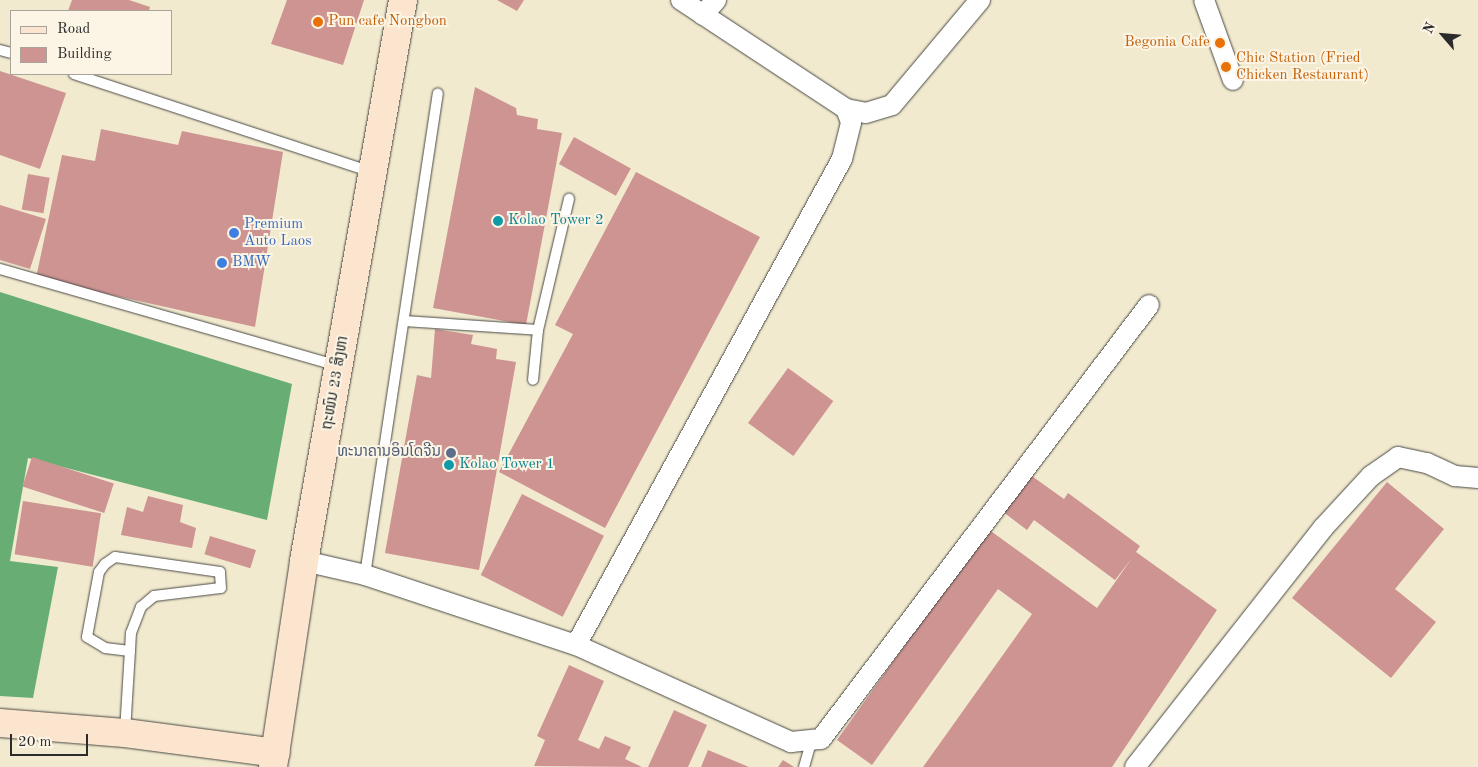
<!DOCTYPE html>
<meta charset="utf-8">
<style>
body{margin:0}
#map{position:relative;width:1478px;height:767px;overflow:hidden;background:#f1eacf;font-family:"Old Standard TT","Noto Sans Lao",serif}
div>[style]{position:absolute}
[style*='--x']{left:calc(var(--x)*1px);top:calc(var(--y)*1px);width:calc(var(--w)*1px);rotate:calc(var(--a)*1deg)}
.forest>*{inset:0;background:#68ae74}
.building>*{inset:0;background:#cd9492;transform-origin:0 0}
.roads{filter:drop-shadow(0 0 1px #494844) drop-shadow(0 0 1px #494844)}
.service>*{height:10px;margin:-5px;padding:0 5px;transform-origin:5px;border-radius:5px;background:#fff}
.minor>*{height:20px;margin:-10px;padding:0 10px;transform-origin:10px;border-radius:10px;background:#fff}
.secondary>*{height:28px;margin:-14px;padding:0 14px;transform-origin:14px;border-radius:14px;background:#fbe5cf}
.dots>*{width:14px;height:14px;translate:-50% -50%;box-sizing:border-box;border:2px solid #fcf5e5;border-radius:50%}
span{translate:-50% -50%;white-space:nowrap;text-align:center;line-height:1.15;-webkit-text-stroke:4px #fcf5e5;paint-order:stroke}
.food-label{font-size:15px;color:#c56008}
.left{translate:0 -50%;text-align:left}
.right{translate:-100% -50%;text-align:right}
.culture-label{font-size:15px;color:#0d838f}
.shop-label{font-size:15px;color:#366cbe}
.street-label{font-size:15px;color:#2b2b2b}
.service-label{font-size:15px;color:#4e5e75}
.legend{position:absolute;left:10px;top:10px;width:162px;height:65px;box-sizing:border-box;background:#fcf5e5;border:1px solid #a8a49b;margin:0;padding:6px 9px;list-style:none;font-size:15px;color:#2b2b2b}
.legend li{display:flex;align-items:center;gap:10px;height:25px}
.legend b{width:25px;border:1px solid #a8a49b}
.north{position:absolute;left:1418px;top:10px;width:50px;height:50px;-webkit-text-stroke:4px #fcf5e5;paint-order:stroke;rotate:297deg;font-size:14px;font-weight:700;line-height:20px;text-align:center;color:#2b2b2b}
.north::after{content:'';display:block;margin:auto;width:18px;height:22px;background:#2b2b2b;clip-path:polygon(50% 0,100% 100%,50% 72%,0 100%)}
.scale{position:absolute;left:10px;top:734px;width:78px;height:22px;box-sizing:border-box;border:2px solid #2b2b2b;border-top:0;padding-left:6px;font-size:15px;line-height:18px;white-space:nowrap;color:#2b2b2b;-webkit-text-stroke:4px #fcf5e5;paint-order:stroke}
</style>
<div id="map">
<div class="forest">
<i style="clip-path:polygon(0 292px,292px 384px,267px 520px,28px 458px,10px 561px,58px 567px,33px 698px,0 696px)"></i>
</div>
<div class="building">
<i style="clip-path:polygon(72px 0,129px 0,150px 7px,149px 11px,68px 11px)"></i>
<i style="clip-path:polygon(287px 0,364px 0,343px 65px,271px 44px)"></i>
<i style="clip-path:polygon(497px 0,524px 0,517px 11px)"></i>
<i style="clip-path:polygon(0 71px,66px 93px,40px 169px,0 155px)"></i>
<i style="clip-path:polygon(475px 87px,516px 108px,517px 115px,538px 119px,537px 129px,562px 133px,526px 325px,433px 308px)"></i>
<i style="clip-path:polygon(101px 129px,178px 145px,182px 131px,283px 152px,255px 327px,36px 278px,62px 155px,95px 161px)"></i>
<i style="left:574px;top:137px;width:65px;height:31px;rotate:29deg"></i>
<i style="clip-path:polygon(636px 172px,760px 237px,605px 528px,499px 472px,573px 334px,555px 325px)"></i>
<i style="left:28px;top:174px;width:22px;height:36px;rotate:10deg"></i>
<i style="clip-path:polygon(0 205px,46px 219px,30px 269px,0 260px)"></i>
<i style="clip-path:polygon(435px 329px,473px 335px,471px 344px,497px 349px,496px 359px,516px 362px,479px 570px,385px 553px,417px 375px,431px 378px)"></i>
<i style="left:788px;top:368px;width:56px;height:68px;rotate:36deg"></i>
<i style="left:32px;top:457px;width:86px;height:31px;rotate:18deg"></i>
<i style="clip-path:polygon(1029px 474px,1064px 499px,1068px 493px,1140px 546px,1136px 552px,1217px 610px,1112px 767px,923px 767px,1032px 614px,998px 589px,872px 765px,837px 740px,988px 529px,1097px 608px,1132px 558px,1115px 580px,1034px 520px,1027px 530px,1002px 511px)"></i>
<i style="clip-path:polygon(1387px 482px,1444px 529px,1395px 589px,1436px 622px,1391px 678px,1292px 598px)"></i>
<i style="left:522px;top:494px;width:92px;height:91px;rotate:27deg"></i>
<i style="clip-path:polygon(148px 496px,183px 505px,180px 522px,196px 528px,192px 548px,121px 535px,127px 507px,143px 512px)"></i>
<i style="left:23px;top:501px;width:79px;height:54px;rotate:9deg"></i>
<i style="left:210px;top:536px;width:48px;height:19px;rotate:17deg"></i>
<i style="clip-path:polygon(569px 665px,604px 681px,578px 740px,599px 749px,605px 736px,631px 747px,625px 759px,642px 767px,534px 766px,545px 740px,537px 736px)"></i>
<i style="clip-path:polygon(674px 710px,707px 725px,688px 767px,648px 767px)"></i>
<i style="clip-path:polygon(708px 750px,749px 767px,701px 767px)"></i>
<i style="clip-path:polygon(783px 760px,794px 767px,778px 767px)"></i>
</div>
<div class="roads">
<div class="service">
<i style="--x:0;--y:50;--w:11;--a:15"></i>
<i style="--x:74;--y:74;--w:314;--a:18.2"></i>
<i style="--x:0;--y:269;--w:352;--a:16"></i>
<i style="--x:404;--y:321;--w:134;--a:3.8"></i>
<i style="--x:538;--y:330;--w:50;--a:95.7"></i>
<i style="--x:538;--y:330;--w:135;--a:-76.7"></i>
<i style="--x:365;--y:575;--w:487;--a:-81.4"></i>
<i style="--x:125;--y:732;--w:81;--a:-86.5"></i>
<i style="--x:130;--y:651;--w:18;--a:-87"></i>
<i style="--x:131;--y:633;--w:28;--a:-69"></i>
<i style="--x:141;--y:607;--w:17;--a:-40"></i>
<i style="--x:154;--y:596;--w:67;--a:-6.8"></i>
<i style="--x:221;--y:588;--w:16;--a:-94"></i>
<i style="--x:220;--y:572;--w:106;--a:-171.9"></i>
<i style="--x:115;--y:557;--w:12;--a:145"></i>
<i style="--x:105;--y:564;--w:10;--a:127"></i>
<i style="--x:99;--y:572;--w:66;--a:100.5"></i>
<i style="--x:87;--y:637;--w:21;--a:31"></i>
<i style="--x:105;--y:648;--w:25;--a:7"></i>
<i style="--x:804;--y:767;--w:26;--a:-74"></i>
</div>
<div class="minor">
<i style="--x:681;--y:0;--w:198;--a:33.4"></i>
<i style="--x:846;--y:109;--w:20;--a:11"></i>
<i style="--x:866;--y:113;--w:27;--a:-17"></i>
<i style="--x:892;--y:105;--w:137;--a:-50"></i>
<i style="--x:1204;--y:0;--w:85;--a:70.1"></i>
<i style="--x:703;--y:15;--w:20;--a:-49"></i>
<i style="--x:304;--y:561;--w:63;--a:12.9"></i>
<i style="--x:365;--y:575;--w:222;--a:18.4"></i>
<i style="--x:576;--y:645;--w:236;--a:24.3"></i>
<i style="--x:791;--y:742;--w:30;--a:-6"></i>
<i style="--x:821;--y:739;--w:544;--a:-52.92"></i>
<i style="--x:576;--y:645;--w:554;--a:-61.31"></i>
<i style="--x:842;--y:159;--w:38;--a:-76"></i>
<i style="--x:851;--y:122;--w:14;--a:-111"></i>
<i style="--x:1135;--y:767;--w:304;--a:-51.8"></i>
<i style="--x:1323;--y:528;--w:71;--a:-47.3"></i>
<i style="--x:1371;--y:476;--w:33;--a:-35"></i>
<i style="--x:1398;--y:457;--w:30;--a:12"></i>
<i style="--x:1427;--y:463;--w:31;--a:25"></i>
<i style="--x:1455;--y:476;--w:23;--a:5"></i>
</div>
<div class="secondary">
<i style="--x:0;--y:723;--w:125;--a:4.6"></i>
<i style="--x:125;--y:733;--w:152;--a:7.5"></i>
<i style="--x:273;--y:767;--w:208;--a:-81.4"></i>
<i style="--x:304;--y:561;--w:570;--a:-79.99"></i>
</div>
</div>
<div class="dots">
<i style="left:318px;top:22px;background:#e8710a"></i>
<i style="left:1220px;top:43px;background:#e8710a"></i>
<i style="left:1226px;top:67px;background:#e8710a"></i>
<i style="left:498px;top:221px;background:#0f9aa8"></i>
<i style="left:234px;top:233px;background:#3f7fe0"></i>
<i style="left:222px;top:263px;background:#3f7fe0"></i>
<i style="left:451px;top:453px;background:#5c6f8a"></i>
<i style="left:449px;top:465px;background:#0f9aa8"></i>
</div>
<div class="food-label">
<span class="left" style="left:328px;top:22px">Pun cafe Nongbon</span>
<span class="right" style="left:1210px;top:43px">Begonia Cafe</span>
<span class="left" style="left:1236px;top:67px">Chic Station (Fried<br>Chicken Restaurant)</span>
</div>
<div class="culture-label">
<span class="left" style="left:508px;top:221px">Kolao Tower 2</span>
<span class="left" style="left:459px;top:465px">Kolao Tower 1</span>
</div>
<div class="shop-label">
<span class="left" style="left:244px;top:233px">Premium<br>Auto Laos</span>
<span class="left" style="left:232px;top:263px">BMW</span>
</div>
<div class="street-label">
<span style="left:336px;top:383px;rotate:-80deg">ຖະໜົນ 23 ສິງຫາ</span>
</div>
<div class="service-label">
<span class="right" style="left:441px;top:453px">ທະນາຄານອິນໂດຈີນ</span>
</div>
<ul class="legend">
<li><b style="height:6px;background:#fbe5cf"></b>Road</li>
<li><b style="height:14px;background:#cd9492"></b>Building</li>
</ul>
<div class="north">N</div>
<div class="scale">20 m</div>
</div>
